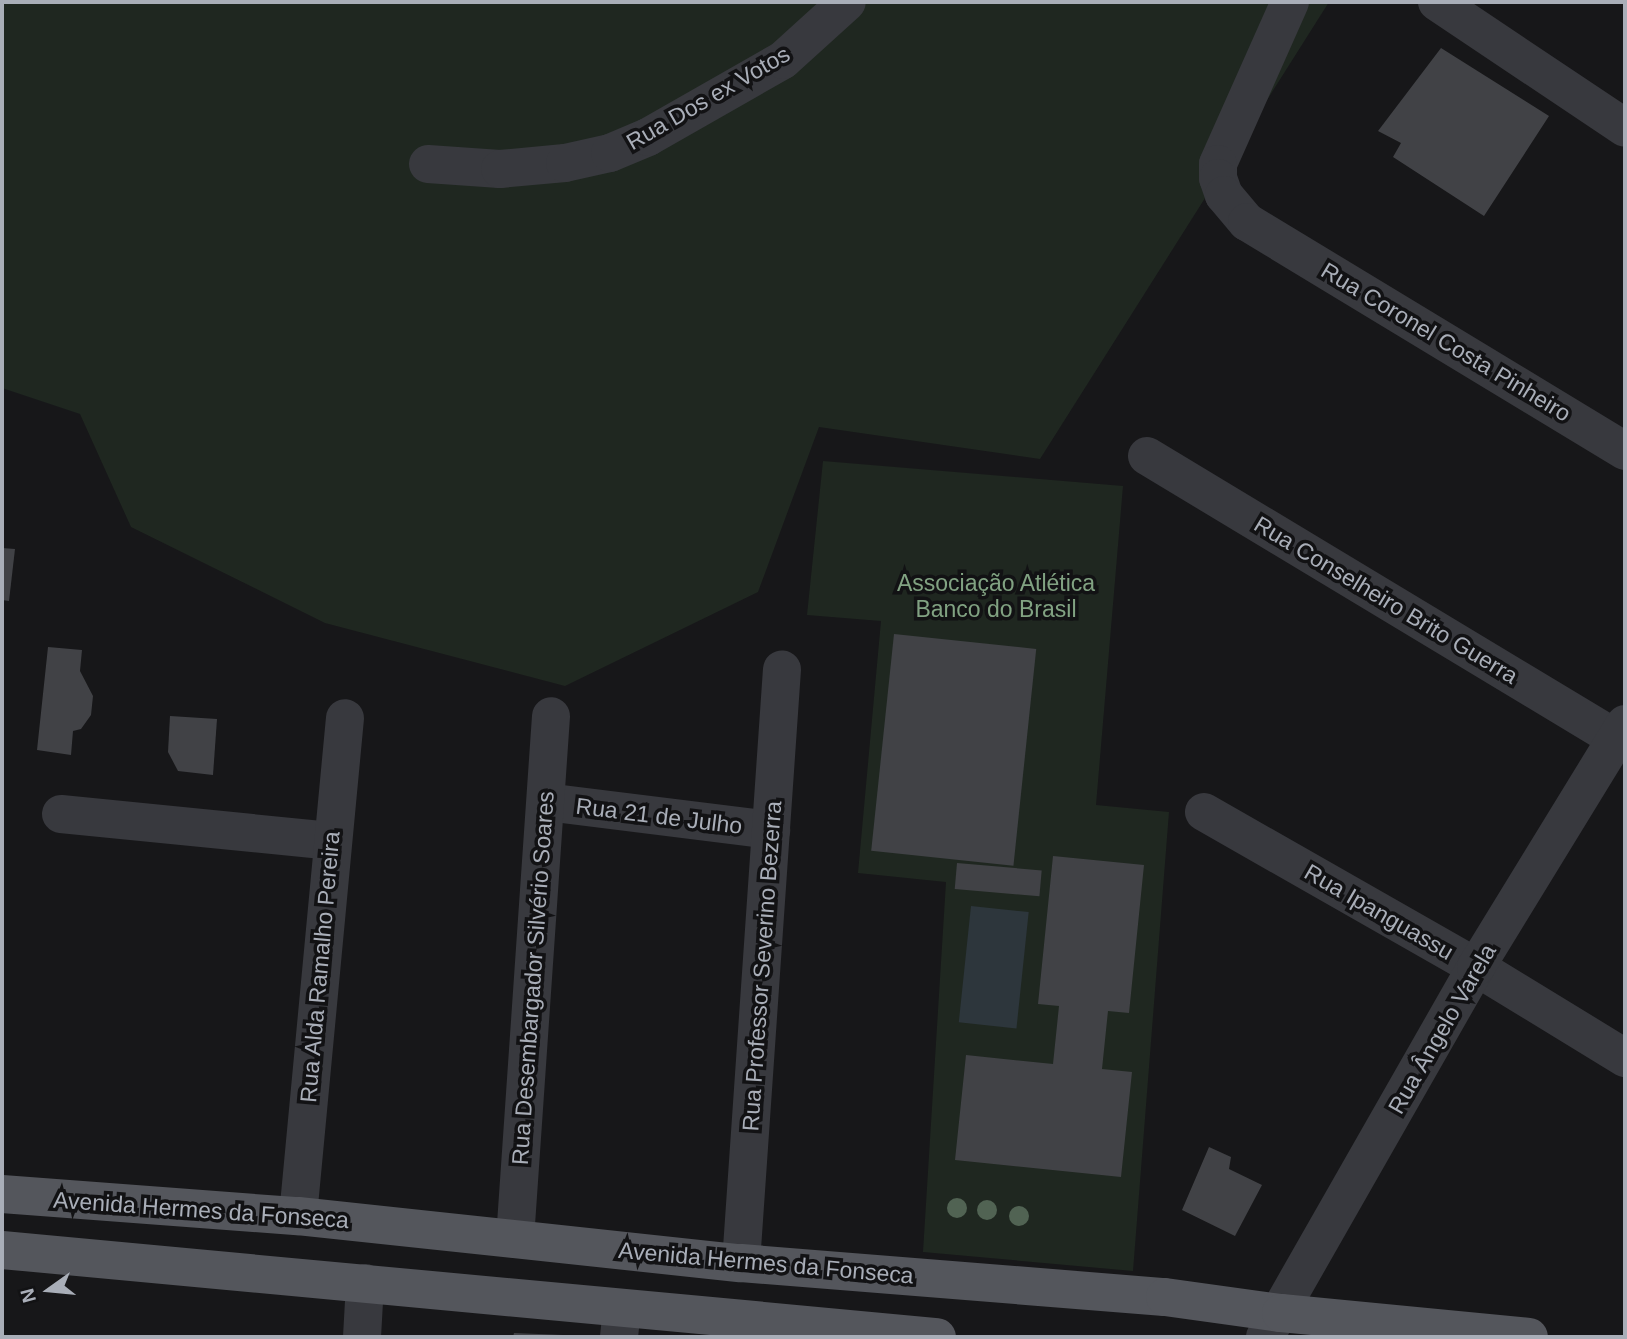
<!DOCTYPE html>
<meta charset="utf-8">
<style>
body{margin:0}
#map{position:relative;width:1627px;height:1339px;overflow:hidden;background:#171719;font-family:Arial,sans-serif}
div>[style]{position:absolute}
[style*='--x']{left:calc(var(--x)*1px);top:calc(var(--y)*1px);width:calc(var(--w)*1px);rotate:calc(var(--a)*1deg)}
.green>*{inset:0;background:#1f2720}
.water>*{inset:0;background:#2d363c;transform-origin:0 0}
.building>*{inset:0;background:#414246;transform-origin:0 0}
.minor>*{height:38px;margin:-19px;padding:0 19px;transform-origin:19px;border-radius:19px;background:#38393e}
.major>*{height:38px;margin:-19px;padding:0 19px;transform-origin:19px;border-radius:19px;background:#54565c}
.trees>*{width:20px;height:20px;margin:-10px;border-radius:50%;background:#516353}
span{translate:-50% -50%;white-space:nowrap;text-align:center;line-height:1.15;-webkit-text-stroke:7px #121214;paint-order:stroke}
.street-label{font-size:23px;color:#a9aeb8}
.park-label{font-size:23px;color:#81a282}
.frame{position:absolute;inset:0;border:4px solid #a9aeb8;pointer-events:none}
.north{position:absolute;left:14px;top:1255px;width:70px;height:70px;-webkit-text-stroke:5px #121214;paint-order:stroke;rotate:255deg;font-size:19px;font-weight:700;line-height:28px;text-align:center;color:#a9aeb8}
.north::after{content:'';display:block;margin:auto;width:24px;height:32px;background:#a9aeb8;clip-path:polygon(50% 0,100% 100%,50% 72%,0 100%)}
</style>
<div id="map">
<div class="green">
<i style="clip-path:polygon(2px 2px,1329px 2px,1040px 459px,819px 427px,758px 592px,565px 686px,325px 623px,131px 527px,80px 414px,2px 388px)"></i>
<i style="clip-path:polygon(823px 461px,1123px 486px,1096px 805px,1169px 812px,1133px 1271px,923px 1252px,946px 882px,858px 873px,881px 621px,807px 615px)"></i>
</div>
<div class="water">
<i style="left:971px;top:906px;width:58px;height:117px;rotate:6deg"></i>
</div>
<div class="building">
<i style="clip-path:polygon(1441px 48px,1549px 116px,1484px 216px,1393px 157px,1401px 143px,1378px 131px)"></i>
<i style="clip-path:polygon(2px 548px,15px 549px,9px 601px,2px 600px)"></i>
<i style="left:894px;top:634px;width:143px;height:218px;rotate:6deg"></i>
<i style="clip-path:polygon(48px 647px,82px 650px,80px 671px,93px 696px,91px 715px,81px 729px,73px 731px,71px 755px,37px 750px)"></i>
<i style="clip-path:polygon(170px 716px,217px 719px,213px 775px,178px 771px,168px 752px)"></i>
<i style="clip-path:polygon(1053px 856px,1144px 865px,1129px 1013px,1108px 1011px,1102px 1069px,1132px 1072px,1121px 1177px,955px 1160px,966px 1055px,1053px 1064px,1059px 1006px,1038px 1004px)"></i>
<i style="left:957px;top:863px;width:85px;height:26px;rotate:5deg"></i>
<i style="clip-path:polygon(1209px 1147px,1231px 1157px,1229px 1169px,1262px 1185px,1235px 1236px,1182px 1210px)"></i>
<i style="clip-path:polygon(514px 1333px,563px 1335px,565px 1337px,513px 1337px)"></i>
</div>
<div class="minor">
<i style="--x:1290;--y:2;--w:177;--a:114"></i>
<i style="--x:1218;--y:164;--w:14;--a:90"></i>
<i style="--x:1218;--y:178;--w:18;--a:71"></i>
<i style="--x:1224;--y:195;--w:35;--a:50"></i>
<i style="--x:1247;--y:222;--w:442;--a:31.2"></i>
<i style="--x:1437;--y:2;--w:226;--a:33.8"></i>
<i style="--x:428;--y:164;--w:72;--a:4"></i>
<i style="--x:500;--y:169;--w:65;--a:-5.3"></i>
<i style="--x:565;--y:163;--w:46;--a:-12.5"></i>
<i style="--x:610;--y:153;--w:41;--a:-22.8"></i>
<i style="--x:648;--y:137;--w:155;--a:-29.7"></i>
<i style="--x:783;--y:60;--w:86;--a:-42.2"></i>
<i style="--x:1147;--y:456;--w:558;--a:31.07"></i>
<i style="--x:546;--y:802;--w:227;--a:7.1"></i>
<i style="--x:1204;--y:812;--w:313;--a:29.7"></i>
<i style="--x:1476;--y:967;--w:175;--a:31.4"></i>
<i style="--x:61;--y:814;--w:271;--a:5.7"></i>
<i style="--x:298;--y:1216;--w:500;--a:-84.61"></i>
<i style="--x:515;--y:1239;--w:524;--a:-86.06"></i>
<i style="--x:741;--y:1263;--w:595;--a:-86.05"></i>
<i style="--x:362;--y:1337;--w:54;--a:-86.8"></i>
<i style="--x:619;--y:1337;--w:28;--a:-84"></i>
<i style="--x:1265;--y:1337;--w:426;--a:-60.3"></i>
<i style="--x:1476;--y:967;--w:285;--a:-58.5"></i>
</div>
<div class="major">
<i style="--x:2;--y:1194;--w:297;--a:4.3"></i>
<i style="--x:298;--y:1216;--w:445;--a:6.1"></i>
<i style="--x:741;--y:1263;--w:425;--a:4.6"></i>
<i style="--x:1165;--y:1297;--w:117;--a:7.9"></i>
<i style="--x:1281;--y:1313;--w:249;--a:5.5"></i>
<i style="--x:2;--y:1250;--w:939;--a:5.32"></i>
</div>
<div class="trees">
<i style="left:957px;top:1208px"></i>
<i style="left:987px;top:1210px"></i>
<i style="left:1019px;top:1216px"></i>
</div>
<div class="street-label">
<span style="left:708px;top:98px;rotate:-30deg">Rua Dos ex Votos</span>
<span style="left:1446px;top:342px;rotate:31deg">Rua Coronel Costa Pinheiro</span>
<span style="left:1386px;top:600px;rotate:31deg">Rua Conselheiro Brito Guerra</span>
<span style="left:659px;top:816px;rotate:7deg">Rua 21 de Julho</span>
<span style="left:1379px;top:912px;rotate:30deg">Rua Ipanguassu</span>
<span style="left:762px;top:966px;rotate:-86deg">Rua Professor Severino Bezerra</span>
<span style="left:320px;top:967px;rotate:-85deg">Rua Alda Ramalho Pereira</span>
<span style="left:533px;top:978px;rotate:-86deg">Rua Desembargador Silvério Soares</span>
<span style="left:1442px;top:1029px;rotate:-60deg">Rua Ângelo Varela</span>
<span style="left:201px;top:1210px;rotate:4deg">Avenida Hermes da Fonseca</span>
<span style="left:766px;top:1263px;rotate:5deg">Avenida Hermes da Fonseca</span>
</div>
<div class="park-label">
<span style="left:996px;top:596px">Associação Atlética<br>Banco do Brasil</span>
</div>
<div class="frame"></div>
<div class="north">N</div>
</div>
